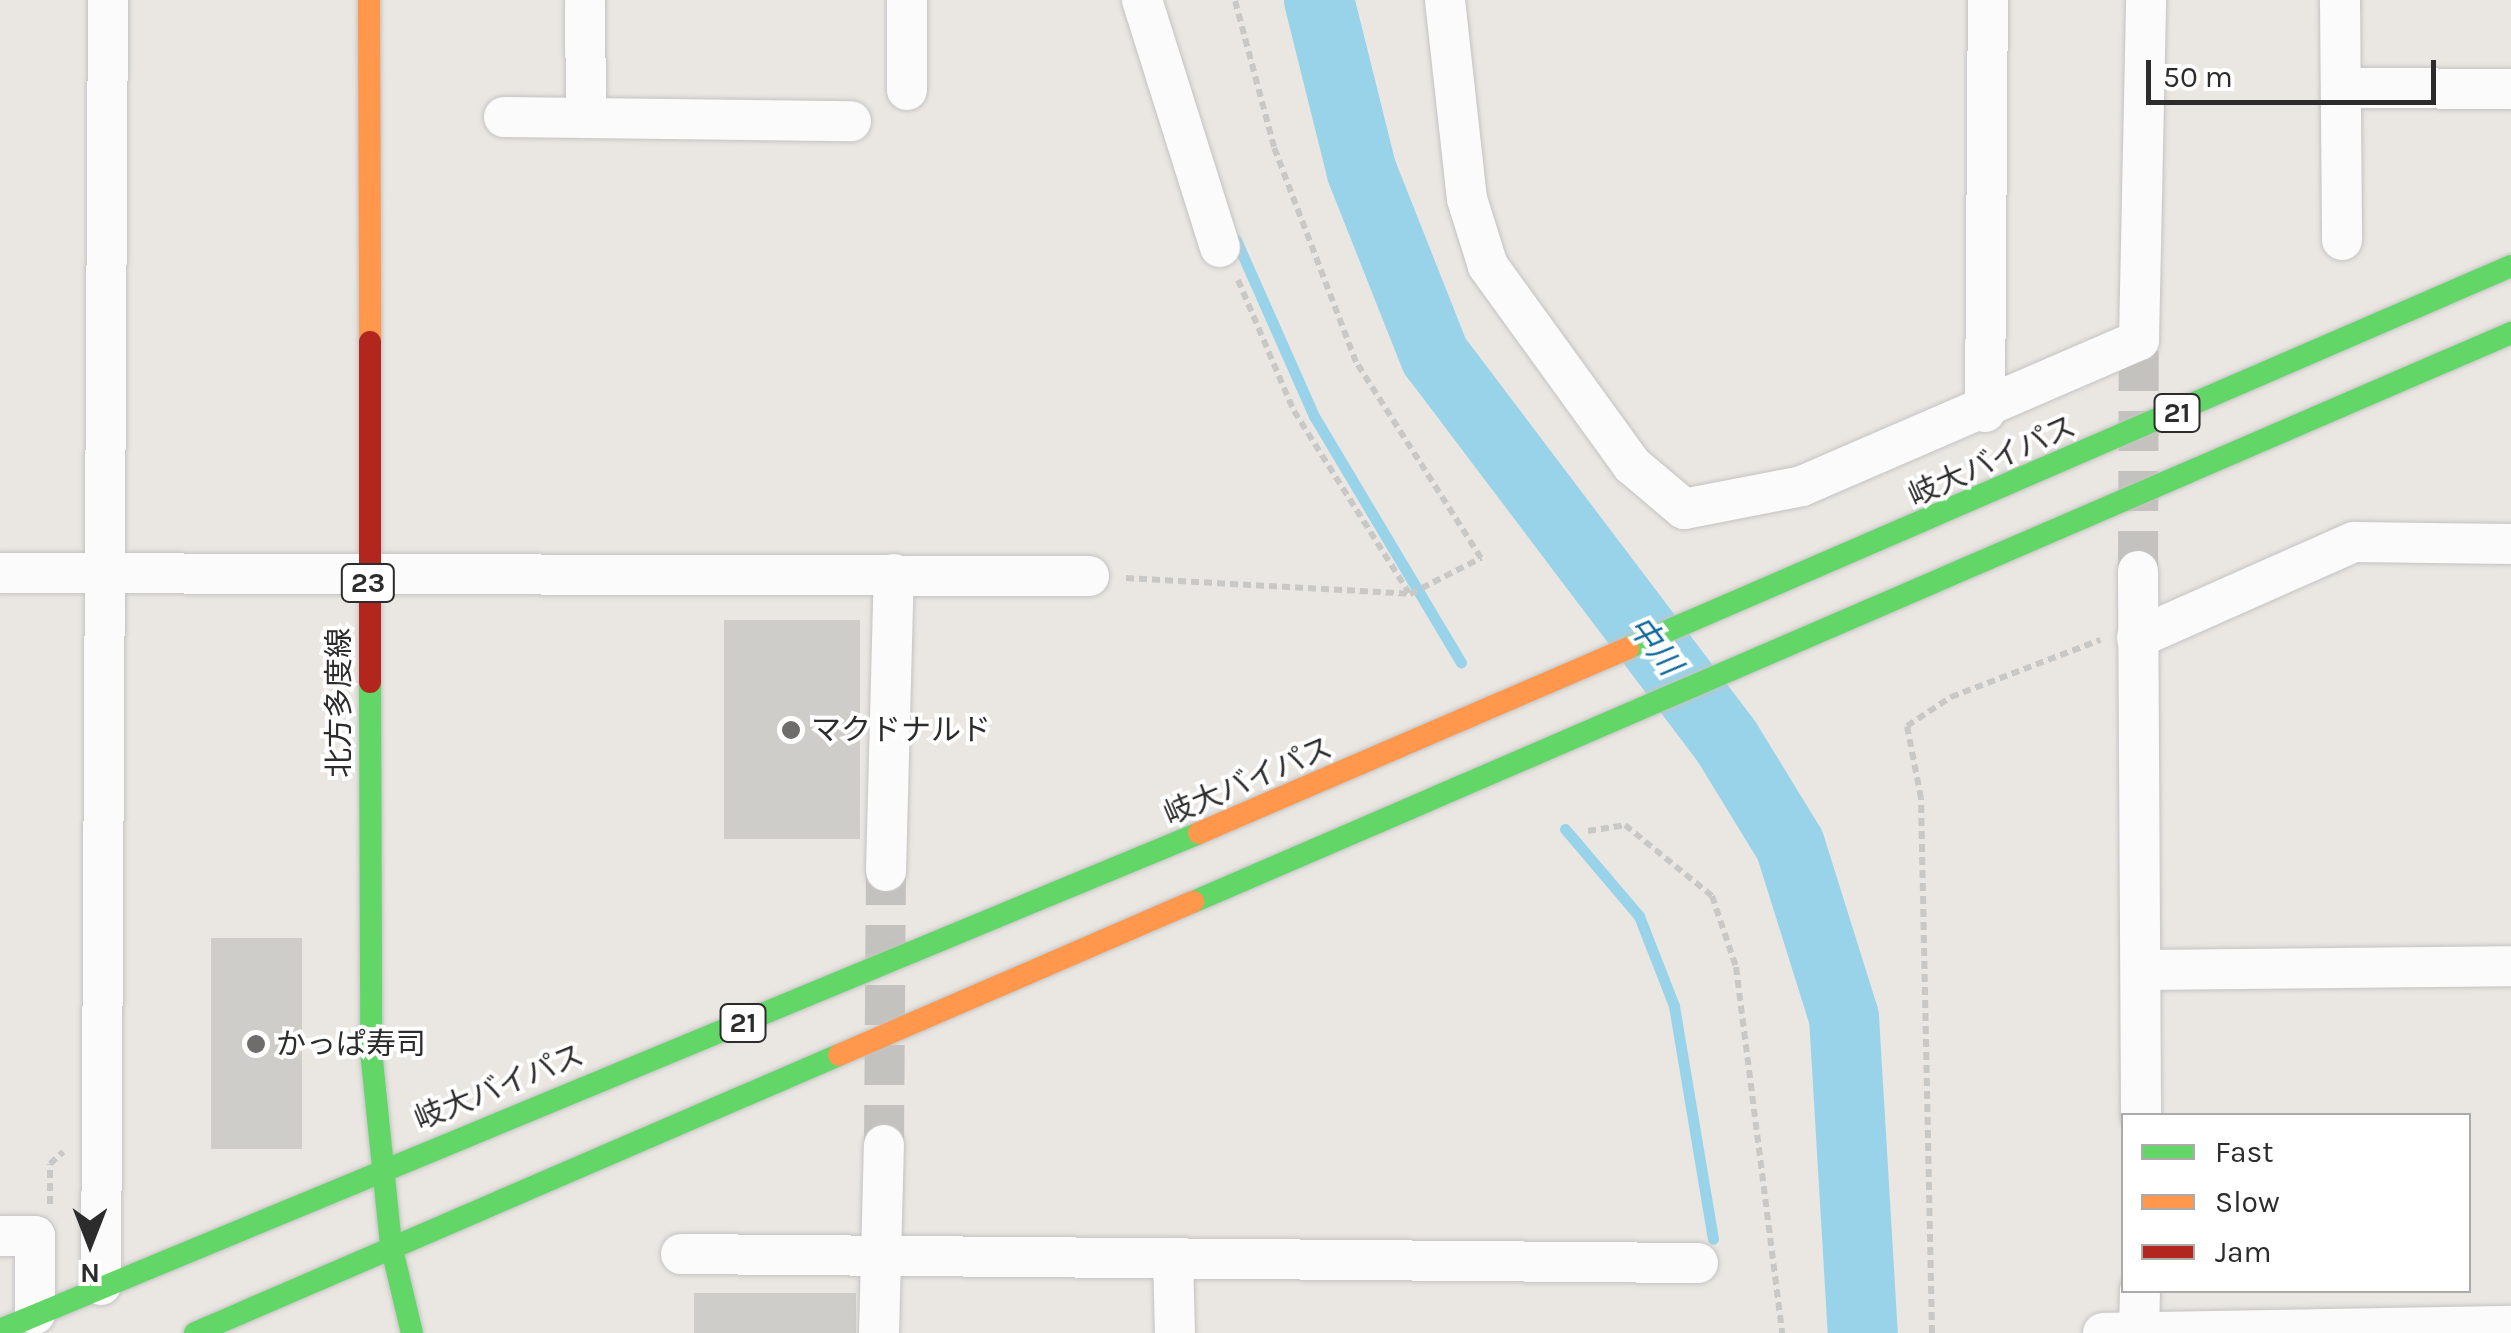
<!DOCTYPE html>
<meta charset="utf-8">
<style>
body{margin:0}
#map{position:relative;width:2511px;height:1333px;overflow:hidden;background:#eae7e2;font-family:Karla,"Noto Sans JP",sans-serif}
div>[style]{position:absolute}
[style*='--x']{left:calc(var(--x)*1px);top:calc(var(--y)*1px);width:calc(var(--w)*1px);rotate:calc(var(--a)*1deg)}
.stream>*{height:11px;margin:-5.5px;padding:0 5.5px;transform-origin:5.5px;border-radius:5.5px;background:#99d3e9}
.river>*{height:70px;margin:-35px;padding:0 35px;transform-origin:35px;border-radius:35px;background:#99d3e9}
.building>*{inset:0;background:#cfcdc9;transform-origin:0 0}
.street-tunnel>*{height:40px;margin-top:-20px;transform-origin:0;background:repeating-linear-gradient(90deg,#c4c2be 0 40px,transparent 0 60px)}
.path>*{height:6px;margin-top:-3px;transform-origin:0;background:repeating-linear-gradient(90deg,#c8c8c7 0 8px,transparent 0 13px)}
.roads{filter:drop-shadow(0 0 2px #c3c3c3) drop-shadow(0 0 2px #c3c3c3)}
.street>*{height:40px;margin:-20px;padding:0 20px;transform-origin:20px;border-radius:20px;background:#fcfbfb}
.fast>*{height:22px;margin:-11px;padding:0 11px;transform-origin:11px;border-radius:11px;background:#63d668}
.slow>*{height:22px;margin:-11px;padding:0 11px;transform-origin:11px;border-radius:11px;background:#ff974d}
.jam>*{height:22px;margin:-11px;padding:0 11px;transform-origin:11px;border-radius:11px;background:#b3261e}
.dots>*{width:28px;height:28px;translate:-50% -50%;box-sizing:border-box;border:5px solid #fff;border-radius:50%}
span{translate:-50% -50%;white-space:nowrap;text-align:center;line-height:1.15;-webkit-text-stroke:8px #fff;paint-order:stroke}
.shield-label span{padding:2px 8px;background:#fff;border:2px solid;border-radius:8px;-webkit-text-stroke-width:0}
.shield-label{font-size:28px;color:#2c2c2c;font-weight:700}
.street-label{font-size:30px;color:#2c2c2c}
.poi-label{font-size:30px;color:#2c2c2c}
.left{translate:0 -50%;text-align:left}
.water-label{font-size:32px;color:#11689b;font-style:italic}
.legend{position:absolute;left:2121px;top:1113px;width:350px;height:180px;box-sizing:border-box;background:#fff;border:2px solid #ababab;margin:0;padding:12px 18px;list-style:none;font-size:30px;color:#2c2c2c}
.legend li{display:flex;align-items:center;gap:20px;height:50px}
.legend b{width:50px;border:2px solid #ababab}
.north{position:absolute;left:40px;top:1193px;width:100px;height:100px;-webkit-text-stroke:8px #fff;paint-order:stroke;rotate:180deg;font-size:28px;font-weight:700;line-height:40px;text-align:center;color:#2c2c2c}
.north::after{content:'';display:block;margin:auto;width:35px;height:45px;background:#2c2c2c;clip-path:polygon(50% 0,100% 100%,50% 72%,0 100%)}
.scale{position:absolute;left:2146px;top:60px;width:290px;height:45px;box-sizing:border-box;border:5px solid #2c2c2c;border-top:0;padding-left:12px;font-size:30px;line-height:35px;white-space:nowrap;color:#2c2c2c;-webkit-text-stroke:8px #fff;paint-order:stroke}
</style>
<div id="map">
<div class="stream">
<i style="--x:1236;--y:240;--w:193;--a:66.1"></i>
<i style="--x:1314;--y:416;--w:287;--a:59.2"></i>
<i style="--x:1565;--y:829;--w:114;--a:49.6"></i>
<i style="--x:1639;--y:916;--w:97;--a:68.7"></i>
<i style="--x:1674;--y:1006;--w:236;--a:80.5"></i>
</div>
<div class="river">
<i style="--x:1319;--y:0;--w:177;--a:76"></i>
<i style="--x:1362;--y:172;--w:198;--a:68.4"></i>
<i style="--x:1435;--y:356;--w:480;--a:52.9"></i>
<i style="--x:1725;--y:739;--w:124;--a:58.5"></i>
<i style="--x:1790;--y:845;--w:180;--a:72.6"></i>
<i style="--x:1844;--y:1017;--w:317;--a:86.6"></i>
</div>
<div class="building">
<i style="left:724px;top:620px;width:136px;height:219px"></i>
<i style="left:211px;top:938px;width:91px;height:211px"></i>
<i style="left:694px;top:1293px;width:162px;height:40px"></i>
</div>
<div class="street-tunnel">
<i style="--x:2138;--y:571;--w:231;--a:-89.8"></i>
<i style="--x:884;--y:1145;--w:274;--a:-89.6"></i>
</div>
<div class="path">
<i style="--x:1238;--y:280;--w:142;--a:66.9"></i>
<i style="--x:1294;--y:411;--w:215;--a:57.7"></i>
<i style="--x:1126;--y:578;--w:284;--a:3.2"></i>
<i style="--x:1410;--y:594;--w:80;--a:-26.9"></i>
<i style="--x:1481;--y:558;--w:232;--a:-122.5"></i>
<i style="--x:1356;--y:362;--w:230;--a:-110.9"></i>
<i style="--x:1274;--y:147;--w:152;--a:-104.9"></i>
<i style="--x:1588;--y:831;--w:37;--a:-9"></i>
<i style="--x:1625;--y:825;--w:112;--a:39.2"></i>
<i style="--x:1712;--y:896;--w:75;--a:71.3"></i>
<i style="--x:1736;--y:967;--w:369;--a:82.8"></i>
<i style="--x:50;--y:1204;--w:40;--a:-90"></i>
<i style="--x:50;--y:1164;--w:18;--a:-43"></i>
<i style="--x:1932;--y:1333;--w:535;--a:-91.18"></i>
<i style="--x:1921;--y:798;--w:73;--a:-101"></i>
<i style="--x:1907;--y:726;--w:53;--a:-33.4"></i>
<i style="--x:1951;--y:697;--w:160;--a:-20.9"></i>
</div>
<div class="roads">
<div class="street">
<i style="--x:585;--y:0;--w:118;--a:89.5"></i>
<i style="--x:907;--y:0;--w:90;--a:90"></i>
<i style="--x:1142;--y:0;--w:259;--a:72.5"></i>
<i style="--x:1445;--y:0;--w:200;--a:83.7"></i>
<i style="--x:1467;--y:199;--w:70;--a:72.6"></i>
<i style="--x:1488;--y:266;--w:246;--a:54.1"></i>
<i style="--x:1632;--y:465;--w:68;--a:40.2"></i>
<i style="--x:1684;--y:509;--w:120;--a:-11"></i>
<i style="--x:1802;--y:486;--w:367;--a:-23.4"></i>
<i style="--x:2139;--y:340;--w:340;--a:-88.8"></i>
<i style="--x:2340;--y:0;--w:240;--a:89.5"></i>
<i style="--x:2341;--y:88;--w:170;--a:0.3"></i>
<i style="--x:504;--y:117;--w:347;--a:0.7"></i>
<i style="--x:1985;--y:412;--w:412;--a:-89.6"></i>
<i style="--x:2138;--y:571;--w:545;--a:89.68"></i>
<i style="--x:0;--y:573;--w:1089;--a:0.16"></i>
<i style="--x:2137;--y:638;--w:237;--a:-23.9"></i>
<i style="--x:2354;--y:542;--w:157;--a:0.7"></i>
<i style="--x:886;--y:871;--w:297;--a:-88.5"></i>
<i style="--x:2141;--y:970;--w:370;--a:-0.6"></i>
<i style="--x:0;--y:1236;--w:35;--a:0"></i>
<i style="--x:35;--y:1236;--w:78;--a:90"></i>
<i style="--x:681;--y:1254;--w:1017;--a:0.51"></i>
<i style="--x:1173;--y:1258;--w:75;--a:88.5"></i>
<i style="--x:101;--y:1285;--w:1285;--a:-89.69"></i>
<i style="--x:2139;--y:1332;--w:42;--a:-88.6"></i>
<i style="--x:879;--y:1333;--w:188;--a:-88.5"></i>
<i style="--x:2103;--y:1333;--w:408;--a:-1"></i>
</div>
<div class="fast">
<i style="--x:1628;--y:648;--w:962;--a:-23.39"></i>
<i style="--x:370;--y:682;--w:369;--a:89.8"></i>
<i style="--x:371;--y:1051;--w:195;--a:84.1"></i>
<i style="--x:391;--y:1245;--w:90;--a:76.6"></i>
<i style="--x:1193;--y:902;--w:1436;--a:-23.35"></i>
<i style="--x:0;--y:1330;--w:1298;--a:-22.51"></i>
<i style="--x:195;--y:1333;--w:701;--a:-23.35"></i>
</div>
<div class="slow">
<i style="--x:369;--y:0;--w:342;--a:89.8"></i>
<i style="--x:1199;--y:833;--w:467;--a:-23.3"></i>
<i style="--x:839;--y:1055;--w:386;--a:-23.4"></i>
</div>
<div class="jam">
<i style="--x:370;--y:342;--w:340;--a:90"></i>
</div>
</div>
<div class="dots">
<i style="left:791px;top:730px;background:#6e6d6c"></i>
<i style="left:256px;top:1044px;background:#6e6d6c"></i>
</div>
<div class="shield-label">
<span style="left:2177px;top:413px">21</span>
<span style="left:368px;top:583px">23</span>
<span style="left:743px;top:1023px">21</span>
</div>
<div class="street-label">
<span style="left:1992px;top:461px;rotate:-24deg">岐大バイパス</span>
<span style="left:339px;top:703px;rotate:-90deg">北方多度線</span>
<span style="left:1248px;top:781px;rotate:-23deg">岐大バイパス</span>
<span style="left:499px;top:1087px;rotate:-22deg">岐大バイパス</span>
</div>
<div class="poi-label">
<span class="left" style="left:811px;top:730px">マクドナルド</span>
<span class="left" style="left:276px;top:1044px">かっぱ寿司</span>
</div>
<div class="water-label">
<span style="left:1654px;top:646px;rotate:53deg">中川</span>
</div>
<ul class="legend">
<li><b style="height:12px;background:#63d668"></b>Fast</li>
<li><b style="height:12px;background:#ff974d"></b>Slow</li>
<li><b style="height:12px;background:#b3261e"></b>Jam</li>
</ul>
<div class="north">N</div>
<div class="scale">50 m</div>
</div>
